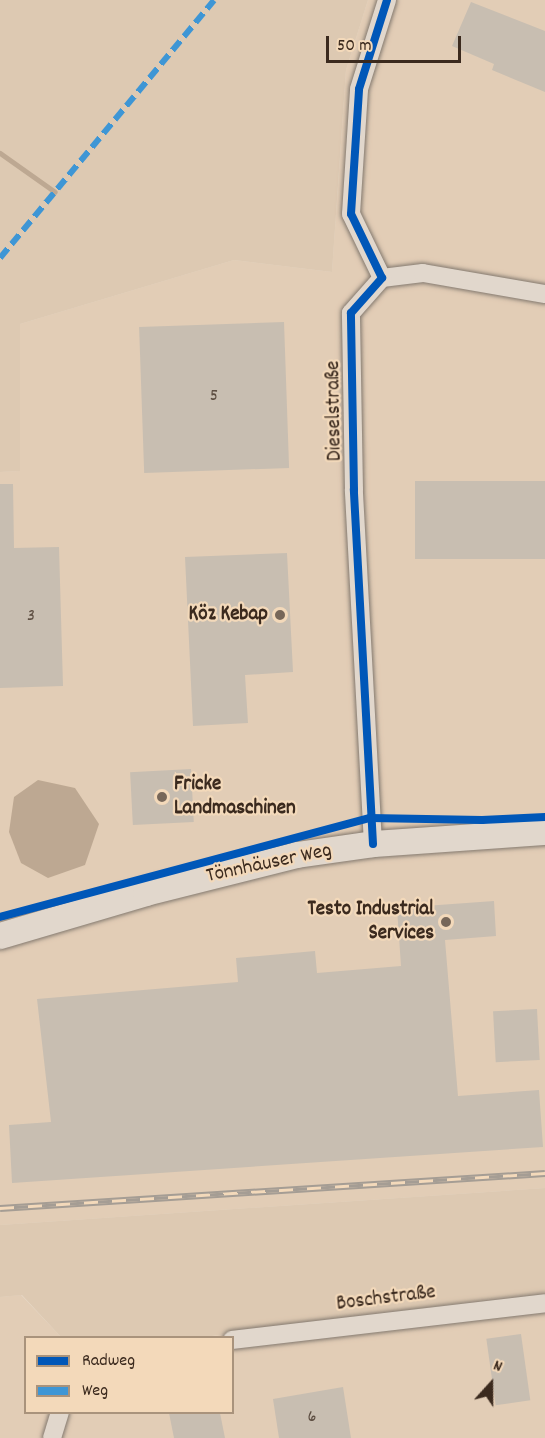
<!DOCTYPE html>
<meta charset="utf-8">
<style>
body{margin:0}
#map{position:relative;width:545px;height:1438px;overflow:hidden;background:#e6d8c7;font-family:Dekko,sans-serif}
div>[style]{position:absolute}
[style*='--x']{left:calc(var(--x)*1px);top:calc(var(--y)*1px);width:calc(var(--w)*1px);rotate:calc(var(--a)*1deg)}
.built>*{inset:0;background:#e2cdb6}
.green>*{inset:0;background:#ddc9b2}
.water>*{inset:0;background:#bda892}
.stream>*{height:5px;margin:-2.5px;padding:0 2.5px;transform-origin:2.5px;border-radius:2.5px;background:#bda892}
.building>*{inset:0;background:#c8beb1;transform-origin:0 0}
.roads{filter:drop-shadow(0 0 2px #83796f) drop-shadow(0 0 2px #83796f)}
.minor>*{height:18px;margin:-9px;padding:0 9px;transform-origin:9px;border-radius:9px;background:#e1d7cc}
.secondary>*{height:26px;margin:-13px;padding:0 13px;transform-origin:13px;border-radius:13px;background:#e1d7cc}
.rail>*{height:7px;margin-top:-3.5px;transform-origin:0;background:repeating-linear-gradient(90deg,#f3d9ba 0 14px,#a59d94 0 28px);box-sizing:border-box;border-block:2px solid #a59d94}
.quiet>*{height:6px;margin-top:-3px;transform-origin:0;background:repeating-linear-gradient(90deg,#3e96d5 0 12px,transparent 0 18px)}
.cycleway>*{height:8px;margin:-4px;padding:0 4px;transform-origin:4px;border-radius:4px;background:#0057b8}
.dots>*{width:16px;height:16px;translate:-50% -50%;box-sizing:border-box;border:3px solid #f3d9ba;border-radius:50%}
span{translate:-50% -50%;white-space:nowrap;text-align:center;line-height:1.15;-webkit-text-stroke:4.5px #f3d9ba;paint-order:stroke}
.number-label{font-size:18px;color:#5e4f43}
.number-label span{-webkit-text-stroke-width:0}
.street-label{font-size:21px;color:#3b2a1e}
.poi-label{font-size:21px;color:#3b2a1e;font-weight:700}
.right{translate:-100% -50%;text-align:right}
.left{translate:0 -50%;text-align:left}
.legend{position:absolute;left:24px;top:1336px;width:210px;height:78px;box-sizing:border-box;background:#f3d9ba;border:2px solid #a9937c;margin:0;padding:8px 10px;list-style:none;font-size:18px;color:#3b2a1e}
.legend li{display:flex;align-items:center;gap:12px;height:30px}
.legend b{width:30px;border:2px solid #a9937c}
.north{position:absolute;left:461px;top:1354px;width:60px;height:60px;-webkit-text-stroke:4px #f3d9ba;paint-order:stroke;rotate:21deg;font-size:16px;font-weight:700;line-height:24px;text-align:center;color:#3b2a1e}
.north::after{content:'';display:block;margin:auto;width:21px;height:27px;background:#3b2a1e;clip-path:polygon(50% 0,100% 100%,50% 72%,0 100%)}
.scale{position:absolute;left:326px;top:36px;width:135px;height:27px;box-sizing:border-box;border:3px solid #3b2a1e;border-top:0;padding-left:8px;font-size:18px;line-height:21px;white-space:nowrap;color:#3b2a1e;-webkit-text-stroke:4px #f3d9ba;paint-order:stroke}
</style>
<div id="map">
<div class="built">
<i style="clip-path:polygon(368px 0,545px 0,545px 1188px,0 1225px,0 472px,20px 471px,20px 324px,234px 260px,332px 272px,346px 70px)"></i>
<i style="clip-path:polygon(545px 1292px,545px 1438px,0 1438px,0 1297px,21px 1295px,61px 1337px,26px 1338px,26px 1412px,232px 1412px,232px 1338px,204px 1337px)"></i>
</div>
<div class="green">
<i style="clip-path:polygon(0 0,368px 0,346px 70px,332px 272px,234px 260px,20px 324px,20px 471px,0 472px)"></i>
<i style="clip-path:polygon(545px 1188px,545px 1292px,204px 1337px,61px 1337px,22px 1295px,0 1297px,0 1225px)"></i>
</div>
<div class="water">
<i style="clip-path:polygon(38px 780px,75px 788px,99px 824px,85px 865px,48px 878px,21px 863px,9px 832px,14px 797px)"></i>
</div>
<div class="stream">
<i style="--x:0;--y:153;--w:67;--a:35.3"></i>
</div>
<div class="building">
<i style="clip-path:polygon(471px 2px,545px 31px,545px 92px,492px 70px,494px 64px,452px 46px)"></i>
<i style="left:284px;top:322px;width:146px;height:145px;rotate:88deg"></i>
<i style="left:545px;top:481px;width:78px;height:130px;rotate:90deg"></i>
<i style="clip-path:polygon(0 484px,13px 484px,14px 548px,59px 547px,63px 686px,0 688px)"></i>
<i style="clip-path:polygon(287px 553px,293px 672px,245px 675px,248px 723px,193px 726px,185px 557px)"></i>
<i style="left:191px;top:769px;width:53px;height:61px;rotate:87deg"></i>
<i style="clip-path:polygon(494px 901px,496px 936px,445px 940px,458px 1096px,539px 1090px,543px 1147px,12px 1183px,9px 1125px,51px 1122px,37px 999px,238px 982px,236px 958px,315px 951px,317px 973px,401px 966px,397px 908px)"></i>
<i style="left:537px;top:1009px;width:51px;height:44px;rotate:87deg"></i>
<i style="left:521px;top:1334px;width:67px;height:35px;rotate:82deg"></i>
<i style="clip-path:polygon(343px 1387px,351px 1438px,279px 1438px,273px 1399px)"></i>
<i style="clip-path:polygon(169px 1413px,220px 1413px,225px 1438px,174px 1438px)"></i>
</div>
<div class="roads">
<div class="minor">
<i style="--x:382;--y:278;--w:41;--a:-7"></i>
<i style="--x:423;--y:273;--w:124;--a:9.8"></i>
<i style="--x:373;--y:844;--w:355;--a:-93.1"></i>
<i style="--x:354;--y:490;--w:177;--a:-91"></i>
<i style="--x:351;--y:313;--w:47;--a:-48.5"></i>
<i style="--x:382;--y:278;--w:71;--a:-115.8"></i>
<i style="--x:351;--y:214;--w:125;--a:-86.3"></i>
<i style="--x:359;--y:89;--w:93;--a:-72.5"></i>
<i style="--x:232;--y:1340;--w:315;--a:-6.7"></i>
<i style="--x:52;--y:1438;--w:27;--a:-73"></i>
</div>
<div class="secondary">
<i style="--x:0;--y:936;--w:152;--a:-16.4"></i>
<i style="--x:146;--y:893;--w:156;--a:-14.1"></i>
<i style="--x:297;--y:855;--w:77;--a:-8.2"></i>
<i style="--x:373;--y:844;--w:172;--a:-4"></i>
</div>
</div>
<div class="rail">
<i style="--x:0;--y:1208;--w:546;--a:-3.67"></i>
</div>
<div class="quiet">
<i style="--x:0;--y:258;--w:335;--a:-50.3"></i>
</div>
<div class="cycleway">
<i style="--x:373;--y:844;--w:355;--a:-93.1"></i>
<i style="--x:354;--y:490;--w:177;--a:-91"></i>
<i style="--x:351;--y:313;--w:47;--a:-48.5"></i>
<i style="--x:382;--y:278;--w:71;--a:-115.8"></i>
<i style="--x:351;--y:214;--w:125;--a:-86.3"></i>
<i style="--x:359;--y:89;--w:93;--a:-72.5"></i>
<i style="--x:0;--y:917;--w:383;--a:-15"></i>
<i style="--x:370;--y:818;--w:112;--a:1"></i>
<i style="--x:482;--y:820;--w:63;--a:-2.7"></i>
</div>
<div class="dots">
<i style="left:280px;top:615px;background:#776759"></i>
<i style="left:162px;top:797px;background:#776759"></i>
<i style="left:446px;top:922px;background:#776759"></i>
</div>
<div class="number-label">
<span style="left:214px;top:397px">5</span>
<span style="left:31px;top:617px">3</span>
<span style="left:312px;top:1418px">6</span>
</div>
<div class="street-label">
<span style="left:335px;top:411px;rotate:-91deg">Dieselstraße</span>
<span style="left:269px;top:864px;rotate:-12deg">Tönnhäuser Weg</span>
<span style="left:386px;top:1299px;rotate:-7deg">Boschstraße</span>
</div>
<div class="poi-label">
<span class="right" style="left:268px;top:615px">Köz Kebap</span>
<span class="left" style="left:174px;top:797px">Fricke<br>Landmaschinen</span>
<span class="right" style="left:434px;top:922px">Testo Industrial<br>Services</span>
</div>
<ul class="legend">
<li><b style="height:8px;background:#0057b8"></b>Radweg</li>
<li><b style="height:8px;background:#3e96d5"></b>Weg</li>
</ul>
<div class="north">N</div>
<div class="scale">50 m</div>
</div>
